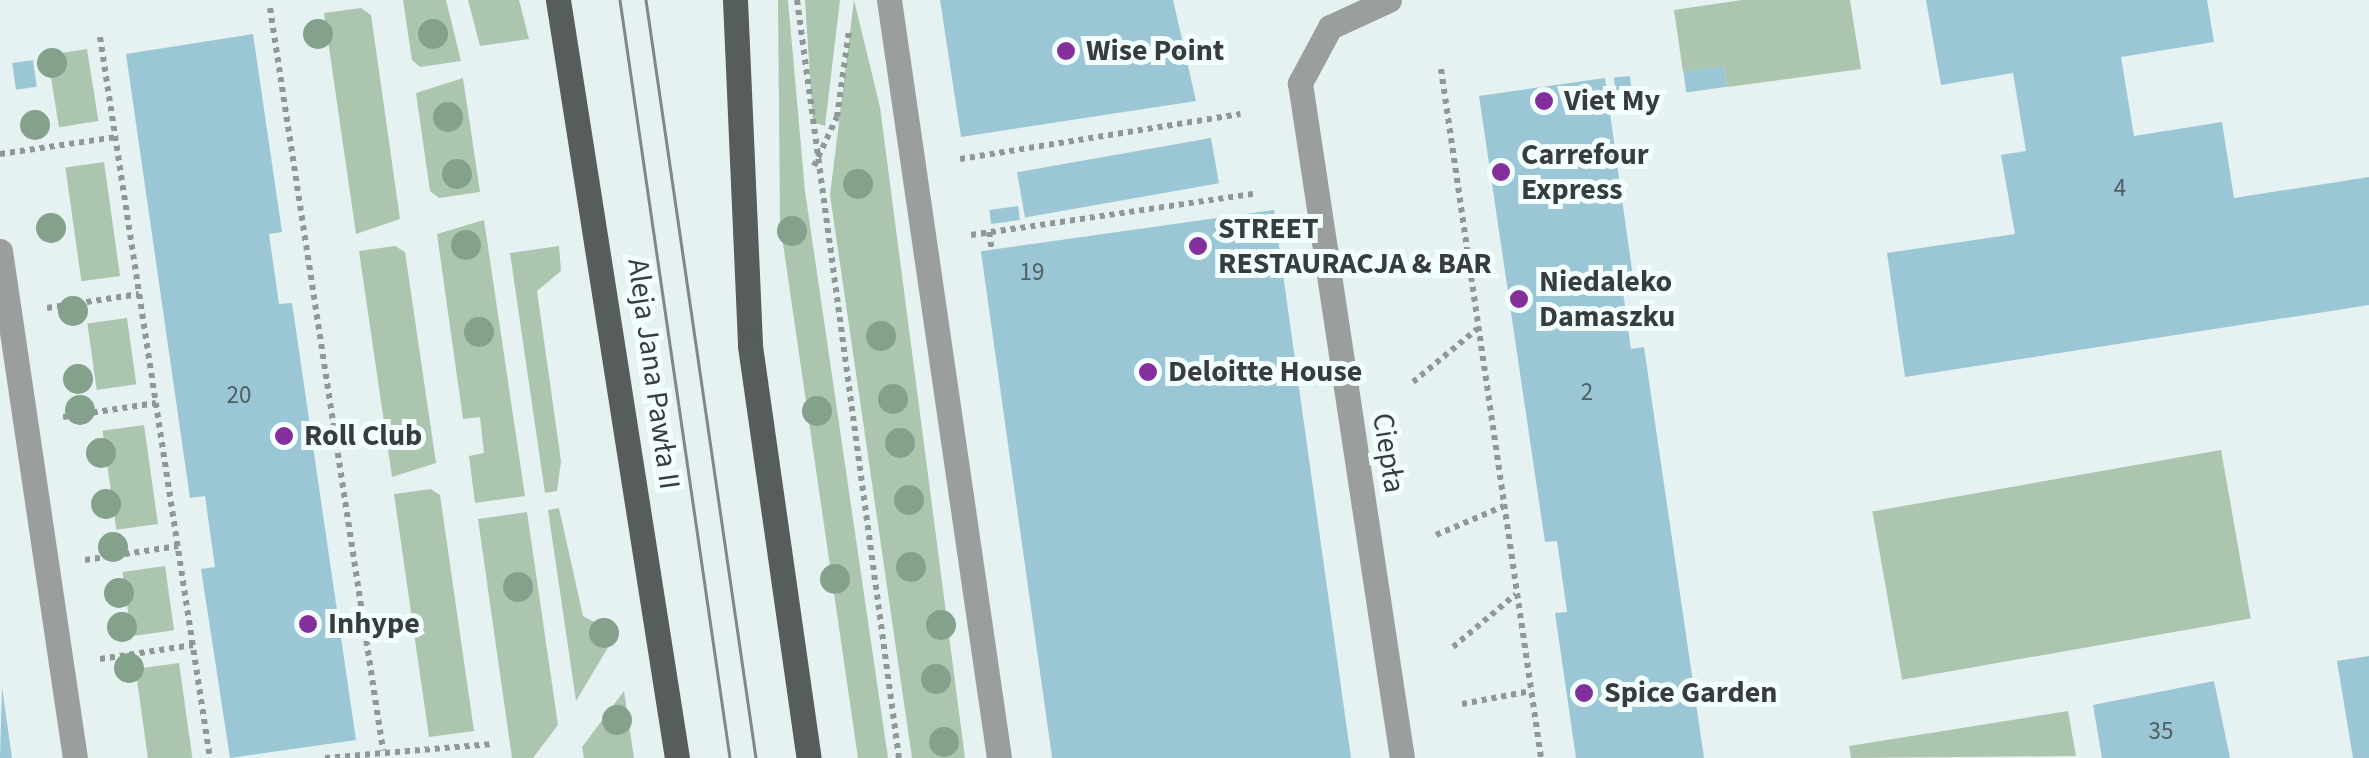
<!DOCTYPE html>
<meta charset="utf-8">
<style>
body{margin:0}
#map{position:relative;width:2369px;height:758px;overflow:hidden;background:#e6f2f1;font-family:"Source Sans 3",sans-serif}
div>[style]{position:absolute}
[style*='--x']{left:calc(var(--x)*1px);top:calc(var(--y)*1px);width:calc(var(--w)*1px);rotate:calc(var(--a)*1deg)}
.green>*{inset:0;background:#acc5ae;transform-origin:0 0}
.building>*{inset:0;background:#9ac6d5;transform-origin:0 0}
.path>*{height:6px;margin-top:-3px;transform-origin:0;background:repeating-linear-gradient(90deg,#909897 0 5px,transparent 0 10px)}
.minor>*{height:25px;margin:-12.5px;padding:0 12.5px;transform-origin:12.5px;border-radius:12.5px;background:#9a9f9d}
.major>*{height:25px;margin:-12.5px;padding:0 12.5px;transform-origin:12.5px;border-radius:12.5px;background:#565d5b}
.tram>*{height:2.5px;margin:-1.25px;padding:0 1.25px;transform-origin:1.25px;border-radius:1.25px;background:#808887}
.trees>*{width:30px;height:30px;margin:-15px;border-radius:50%;background:#83a18b}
.dots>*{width:28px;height:28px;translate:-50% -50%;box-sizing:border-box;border:5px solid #f3ffff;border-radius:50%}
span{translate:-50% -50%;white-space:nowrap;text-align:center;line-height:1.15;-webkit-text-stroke:10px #f3ffff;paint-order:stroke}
.number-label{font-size:25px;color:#505e62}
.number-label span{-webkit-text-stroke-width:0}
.poi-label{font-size:30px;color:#383c3c;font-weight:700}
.left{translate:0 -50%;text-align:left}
.street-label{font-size:30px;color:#383c3c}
</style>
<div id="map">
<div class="green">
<i style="clip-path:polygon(403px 0,446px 0,461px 61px,420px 67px,412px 60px)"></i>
<i style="clip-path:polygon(468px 0,519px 0,529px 39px,480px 46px)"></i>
<i style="clip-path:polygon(778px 0,788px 0,805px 191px,888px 758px,858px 758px,780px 223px)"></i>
<i style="clip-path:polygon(805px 0,840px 0,825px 126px,813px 122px)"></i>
<i style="clip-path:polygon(854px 0,880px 107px,965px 758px,912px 758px,830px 195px)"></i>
<i style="clip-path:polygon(1742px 0,1850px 0,1861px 69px,1727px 87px,1724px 66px,1683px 72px,1674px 10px)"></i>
<i style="clip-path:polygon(361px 8px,371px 15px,400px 219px,356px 234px,324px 13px)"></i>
<i style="left:87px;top:49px;width:73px;height:40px;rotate:81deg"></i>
<i style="clip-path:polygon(463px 78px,480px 192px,439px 198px,430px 191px,416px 93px)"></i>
<i style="left:104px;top:162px;width:115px;height:39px;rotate:82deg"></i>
<i style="clip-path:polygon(484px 220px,525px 496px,475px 503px,469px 456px,484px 453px,480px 417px,463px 419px,437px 234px)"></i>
<i style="clip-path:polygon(395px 246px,405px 252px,436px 463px,392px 477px,359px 251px)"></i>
<i style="clip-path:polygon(559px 246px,561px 271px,537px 291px,561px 461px,557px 491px,545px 493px,510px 253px)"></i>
<i style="left:127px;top:318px;width:67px;height:40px;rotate:82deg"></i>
<i style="left:144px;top:425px;width:100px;height:42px;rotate:82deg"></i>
<i style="left:2221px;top:450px;width:171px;height:354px;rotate:80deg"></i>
<i style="clip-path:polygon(431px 489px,440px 495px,474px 731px,429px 737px,394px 494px)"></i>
<i style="clip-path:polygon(559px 508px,583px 616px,616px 634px,576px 701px,548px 510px)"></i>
<i style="clip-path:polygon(527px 512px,558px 725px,533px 758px,512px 758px,478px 519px)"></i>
<i style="left:165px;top:566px;width:65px;height:43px;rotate:82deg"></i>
<i style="left:179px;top:663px;width:96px;height:44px;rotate:82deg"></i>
<i style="clip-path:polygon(624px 691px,634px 758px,584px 758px,582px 747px)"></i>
<i style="clip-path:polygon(2068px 711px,2076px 756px,1851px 758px,1849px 746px)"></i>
</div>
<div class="building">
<i style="clip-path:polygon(940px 0,1173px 0,1196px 101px,961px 137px)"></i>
<i style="clip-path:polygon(1926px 0,2207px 0,2214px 42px,2121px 57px,2134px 136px,2222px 122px,2234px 198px,2369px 177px,2369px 305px,1905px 377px,1887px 253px,2015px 234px,2001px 155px,2026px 151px,2013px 73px,1941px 85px)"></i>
<i style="clip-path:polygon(253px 34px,282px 232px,269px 234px,279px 304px,292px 303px,356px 740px,230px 758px,201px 569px,215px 567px,205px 496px,190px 498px,126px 54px)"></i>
<i style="left:33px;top:60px;width:27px;height:21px;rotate:82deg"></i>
<i style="left:1724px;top:66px;width:21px;height:41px;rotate:82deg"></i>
<i style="left:1630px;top:76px;width:21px;height:16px;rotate:85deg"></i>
<i style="clip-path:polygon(1605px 78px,1633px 277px,1621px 278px,1631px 349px,1644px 347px,1704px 758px,1576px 758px,1555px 613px,1567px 612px,1557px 541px,1545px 542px,1479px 96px)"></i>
<i style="left:1211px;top:138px;width:46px;height:197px;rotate:80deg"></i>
<i style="left:1018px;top:206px;width:14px;height:29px;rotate:82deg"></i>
<i style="left:1274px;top:210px;width:554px;height:296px;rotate:82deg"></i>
<i style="clip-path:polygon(2369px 656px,2369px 758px,2353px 758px,2337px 661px)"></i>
<i style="clip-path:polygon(2214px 681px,2230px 758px,2102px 758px,2093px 705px)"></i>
<i style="clip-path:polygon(2px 687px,12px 758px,0 758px)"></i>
</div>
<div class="path">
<i style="--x:797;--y:0;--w:765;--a:82.34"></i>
<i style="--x:270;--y:8;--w:751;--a:81.34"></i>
<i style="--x:100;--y:37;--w:729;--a:81.33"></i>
<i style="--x:1441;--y:69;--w:696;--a:81.74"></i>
<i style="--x:0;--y:154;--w:117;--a:-8.3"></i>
<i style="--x:960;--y:159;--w:284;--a:-9.1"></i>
<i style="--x:814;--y:166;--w:54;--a:-64.9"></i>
<i style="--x:837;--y:117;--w:88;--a:-82.1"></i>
<i style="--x:989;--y:232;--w:20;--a:81"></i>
<i style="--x:971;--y:235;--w:285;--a:-8.3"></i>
<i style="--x:47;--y:308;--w:93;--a:-8.7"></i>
<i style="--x:1413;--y:382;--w:83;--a:-39.6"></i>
<i style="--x:63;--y:417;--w:94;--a:-8.6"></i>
<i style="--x:1436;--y:535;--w:74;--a:-23.1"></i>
<i style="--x:85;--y:560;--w:94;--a:-8.6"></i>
<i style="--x:1453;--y:647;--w:82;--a:-40.1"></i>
<i style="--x:100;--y:659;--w:94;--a:-8.6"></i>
<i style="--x:1462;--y:704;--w:70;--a:-10.7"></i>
<i style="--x:325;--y:758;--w:168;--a:-4.8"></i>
</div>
<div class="minor">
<i style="--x:889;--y:0;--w:766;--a:81.74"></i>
<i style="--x:1389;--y:0;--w:65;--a:155.4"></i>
<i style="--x:1330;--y:27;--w:64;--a:118.2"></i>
<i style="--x:1300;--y:83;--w:683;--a:81.41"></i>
<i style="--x:0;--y:251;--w:513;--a:81.59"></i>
</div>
<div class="major">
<i style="--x:558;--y:0;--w:767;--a:81.08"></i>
<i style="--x:735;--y:0;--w:346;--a:87.5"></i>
<i style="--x:750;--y:346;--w:416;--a:81.9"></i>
</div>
<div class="tram">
<i style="--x:620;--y:0;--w:766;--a:81.74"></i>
<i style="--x:646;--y:0;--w:766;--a:81.74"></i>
</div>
<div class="trees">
<i style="left:318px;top:34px"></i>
<i style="left:433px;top:34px"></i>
<i style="left:52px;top:63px"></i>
<i style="left:448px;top:117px"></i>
<i style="left:35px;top:125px"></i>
<i style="left:457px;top:174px"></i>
<i style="left:858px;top:184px"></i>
<i style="left:51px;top:228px"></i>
<i style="left:792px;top:231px"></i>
<i style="left:466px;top:245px"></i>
<i style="left:73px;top:311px"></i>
<i style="left:479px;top:332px"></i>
<i style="left:881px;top:336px"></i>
<i style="left:78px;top:379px"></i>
<i style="left:893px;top:399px"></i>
<i style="left:80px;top:410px"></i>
<i style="left:817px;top:411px"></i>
<i style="left:900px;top:443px"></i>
<i style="left:101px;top:453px"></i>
<i style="left:909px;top:500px"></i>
<i style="left:106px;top:504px"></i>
<i style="left:113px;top:547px"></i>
<i style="left:911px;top:567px"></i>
<i style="left:835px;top:579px"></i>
<i style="left:518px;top:587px"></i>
<i style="left:119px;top:593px"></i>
<i style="left:941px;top:625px"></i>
<i style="left:122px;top:627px"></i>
<i style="left:604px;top:633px"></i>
<i style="left:129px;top:668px"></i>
<i style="left:936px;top:679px"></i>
<i style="left:617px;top:720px"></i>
<i style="left:944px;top:742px"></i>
</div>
<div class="dots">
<i style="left:1066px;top:51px;background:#852f9d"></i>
<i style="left:1544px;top:101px;background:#852f9d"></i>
<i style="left:1501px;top:172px;background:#852f9d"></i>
<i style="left:1198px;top:246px;background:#852f9d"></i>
<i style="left:1519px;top:299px;background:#852f9d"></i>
<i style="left:1148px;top:372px;background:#852f9d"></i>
<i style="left:284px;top:436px;background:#852f9d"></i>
<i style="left:308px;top:624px;background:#852f9d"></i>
<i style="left:1584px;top:693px;background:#852f9d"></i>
</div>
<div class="number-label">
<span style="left:2120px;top:188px">4</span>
<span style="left:1032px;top:272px">19</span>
<span style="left:1587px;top:392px">2</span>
<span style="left:239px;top:395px">20</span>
<span style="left:2161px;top:731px">35</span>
</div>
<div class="poi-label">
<span class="left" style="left:1086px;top:51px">Wise Point</span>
<span class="left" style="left:1564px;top:101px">Viet My</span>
<span class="left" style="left:1521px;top:172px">Carrefour<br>Express</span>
<span class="left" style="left:1218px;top:246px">STREET<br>RESTAURACJA &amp; BAR</span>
<span class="left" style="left:1539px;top:299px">Niedaleko<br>Damaszku</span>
<span class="left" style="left:1168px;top:372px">Deloitte House</span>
<span class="left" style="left:304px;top:436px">Roll Club</span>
<span class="left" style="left:328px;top:624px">Inhype</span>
<span class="left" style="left:1604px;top:693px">Spice Garden</span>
</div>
<div class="street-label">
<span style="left:653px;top:374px;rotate:82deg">Aleja Jana Pawła II</span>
<span style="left:1388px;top:453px;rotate:81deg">Ciepła</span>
</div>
</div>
